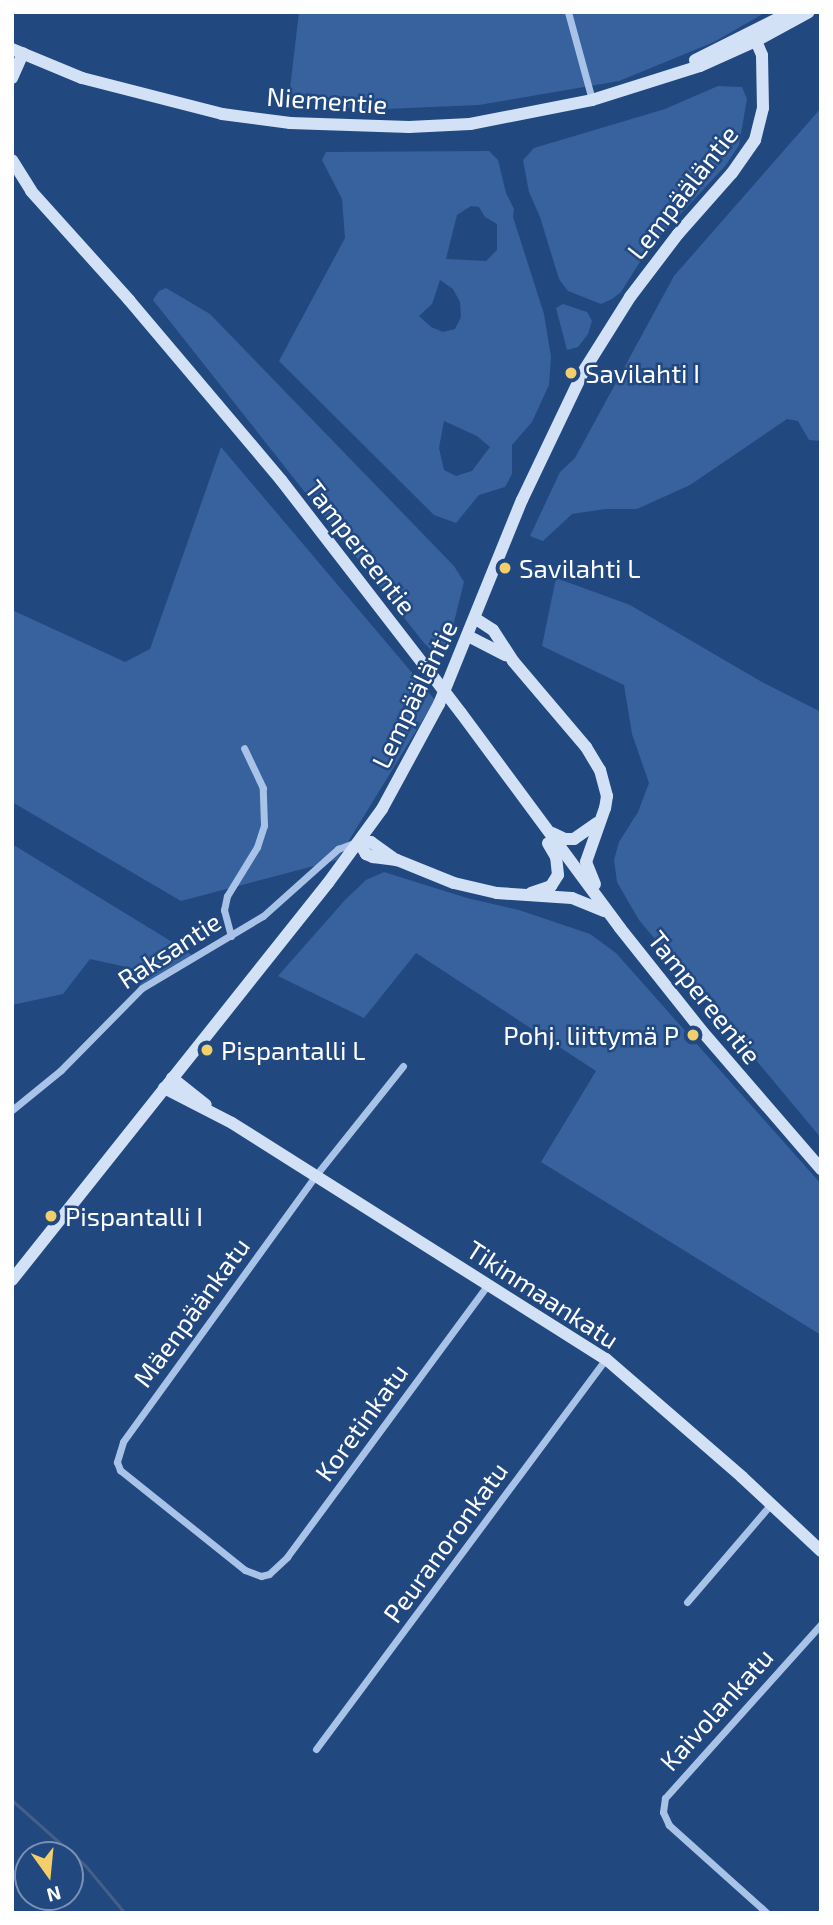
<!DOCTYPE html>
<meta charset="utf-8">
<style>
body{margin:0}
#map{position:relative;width:833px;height:1925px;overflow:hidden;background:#224880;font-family:"Exo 2",sans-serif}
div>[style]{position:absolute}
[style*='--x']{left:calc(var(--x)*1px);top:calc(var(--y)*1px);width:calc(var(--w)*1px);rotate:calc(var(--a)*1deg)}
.green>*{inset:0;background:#37629e}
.stream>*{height:2.5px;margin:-1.25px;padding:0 1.25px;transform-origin:1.25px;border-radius:1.25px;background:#445f88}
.street>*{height:7px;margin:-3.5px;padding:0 3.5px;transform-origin:3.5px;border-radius:3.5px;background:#a8c3e7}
.secondary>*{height:12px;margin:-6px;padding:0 6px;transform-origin:6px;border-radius:6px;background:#d2e1f6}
.secondary-bridge>*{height:12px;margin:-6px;padding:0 6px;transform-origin:6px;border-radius:6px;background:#d2e1f6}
.dots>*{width:19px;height:19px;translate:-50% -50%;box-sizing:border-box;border:4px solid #224880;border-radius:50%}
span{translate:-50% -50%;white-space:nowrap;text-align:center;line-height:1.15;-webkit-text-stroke:5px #224880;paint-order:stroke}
.street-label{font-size:26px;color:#fff}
.poi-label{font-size:26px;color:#fff}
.left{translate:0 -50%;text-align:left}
.right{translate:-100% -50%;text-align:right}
.frame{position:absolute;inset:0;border:14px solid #fff;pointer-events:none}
.north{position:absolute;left:14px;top:1841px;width:70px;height:70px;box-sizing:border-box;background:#224880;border:2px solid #7a91b3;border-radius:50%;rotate:165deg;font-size:19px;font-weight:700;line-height:28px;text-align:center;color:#fff}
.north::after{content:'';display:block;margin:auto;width:24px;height:32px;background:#f2cf6b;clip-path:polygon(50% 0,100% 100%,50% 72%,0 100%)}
</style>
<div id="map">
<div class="green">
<i style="clip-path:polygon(299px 12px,766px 12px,714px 42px,619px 81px,479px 105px,361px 110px,289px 97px)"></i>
<i style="clip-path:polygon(718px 86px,742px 87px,747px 99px,739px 145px,726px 165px,648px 249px,621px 292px,612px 299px,601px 304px,568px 291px,559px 279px,540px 217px,529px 192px,523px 160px,534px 148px,665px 109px)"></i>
<i style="clip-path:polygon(821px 108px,821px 441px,809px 440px,798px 421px,787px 419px,690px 485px,637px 509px,605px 509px,572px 514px,543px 541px,530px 536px,560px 472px,575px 458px,674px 276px)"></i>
<i style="clip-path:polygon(evenodd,489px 151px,498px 160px,506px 193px,514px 209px,513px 217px,544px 314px,551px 357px,549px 385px,532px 422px,512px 445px,512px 474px,505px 487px,479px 495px,456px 523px,434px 515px,279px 361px,345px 238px,342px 199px,322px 160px,326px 152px,489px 151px,471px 206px,479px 207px,485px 217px,497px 224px,497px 250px,486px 261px,446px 259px,457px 215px,471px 206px,489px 151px,440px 280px,453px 289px,460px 302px,461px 317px,455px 329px,443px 332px,431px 327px,419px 316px,432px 304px,440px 280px,489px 151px,444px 421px,477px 436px,490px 447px,472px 471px,456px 476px,444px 470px,439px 448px,444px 421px)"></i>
<i style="clip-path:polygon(166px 288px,210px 314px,454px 566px,464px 582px,446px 654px,439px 658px,424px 643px,153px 300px,159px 291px)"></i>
<i style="clip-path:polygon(563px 304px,587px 312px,592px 321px,588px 334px,578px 347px,567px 350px,556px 308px)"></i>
<i style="clip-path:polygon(221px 447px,435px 700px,337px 860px,181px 901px,12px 802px,12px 610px,125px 662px,150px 649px)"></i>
<i style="clip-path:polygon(556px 578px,630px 605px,762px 682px,821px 712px,821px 1138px,639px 920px,617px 882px,614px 860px,619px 842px,638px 812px,649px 783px,632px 734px,624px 685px,542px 646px)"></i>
<i style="clip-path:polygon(12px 844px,182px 948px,196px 958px,142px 988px,131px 968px,90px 959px,63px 994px,12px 1005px)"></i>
<i style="clip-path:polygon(384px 872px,467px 898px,519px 910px,590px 934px,616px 953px,821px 1184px,821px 1335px,541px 1162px,596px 1071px,416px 953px,364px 1018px,278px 976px,345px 900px,366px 880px)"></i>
</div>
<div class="stream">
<i style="--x:12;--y:1800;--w:99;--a:41.7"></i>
<i style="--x:86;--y:1866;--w:61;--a:50.3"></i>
</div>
<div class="street">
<i style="--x:568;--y:12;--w:91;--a:74.7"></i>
<i style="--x:231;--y:936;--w:27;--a:-105"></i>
<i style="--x:224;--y:910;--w:14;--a:-78"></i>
<i style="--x:227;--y:896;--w:57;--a:-58.5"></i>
<i style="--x:257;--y:847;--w:23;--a:-72"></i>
<i style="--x:264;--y:825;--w:37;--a:-92"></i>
<i style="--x:263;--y:788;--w:44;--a:-115.4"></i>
<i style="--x:403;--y:1066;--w:139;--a:128.6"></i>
<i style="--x:316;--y:1175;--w:329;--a:125.9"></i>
<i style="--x:123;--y:1442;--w:21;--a:107"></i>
<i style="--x:117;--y:1462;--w:9;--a:69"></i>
<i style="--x:120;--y:1470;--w:160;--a:38.7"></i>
<i style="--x:245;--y:1570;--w:17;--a:21"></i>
<i style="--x:261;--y:1576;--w:8;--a:-14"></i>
<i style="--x:269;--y:1574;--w:25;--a:-43"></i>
<i style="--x:287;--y:1557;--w:339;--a:-53.6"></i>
<i style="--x:12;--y:1110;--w:63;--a:-39.2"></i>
<i style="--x:61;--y:1070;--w:115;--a:-45.4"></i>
<i style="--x:142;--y:988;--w:141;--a:-30.8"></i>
<i style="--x:263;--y:916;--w:101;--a:-41.8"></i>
<i style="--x:338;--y:849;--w:19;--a:-21"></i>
<i style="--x:687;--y:1602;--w:129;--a:-49.4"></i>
<i style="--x:316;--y:1749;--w:486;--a:-53.4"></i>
<i style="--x:767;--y:1913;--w:132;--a:-138.1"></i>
<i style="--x:669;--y:1825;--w:14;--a:-115"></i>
<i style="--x:663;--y:1812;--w:14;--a:-82"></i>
<i style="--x:665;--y:1798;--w:234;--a:-48.1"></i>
</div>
<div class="secondary">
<i style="--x:12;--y:49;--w:76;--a:22.5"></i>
<i style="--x:82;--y:78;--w:145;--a:14.4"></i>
<i style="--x:222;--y:114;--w:69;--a:7.5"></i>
<i style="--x:290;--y:123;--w:119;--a:1.9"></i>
<i style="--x:409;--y:127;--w:61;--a:-2.8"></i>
<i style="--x:470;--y:124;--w:124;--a:-11.1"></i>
<i style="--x:592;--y:100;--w:113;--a:-17.5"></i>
<i style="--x:700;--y:66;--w:61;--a:-24.1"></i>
<i style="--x:756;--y:41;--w:60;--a:-28.7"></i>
<i style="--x:695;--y:60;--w:107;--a:-26.6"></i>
<i style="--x:12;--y:78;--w:27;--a:-66"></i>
<i style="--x:12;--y:160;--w:36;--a:58"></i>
<i style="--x:31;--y:191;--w:147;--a:48"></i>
<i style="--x:129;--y:300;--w:236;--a:49.8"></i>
<i style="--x:281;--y:480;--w:240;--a:52.3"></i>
<i style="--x:476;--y:619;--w:20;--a:33"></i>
<i style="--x:493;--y:630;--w:37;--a:57"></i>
<i style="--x:513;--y:661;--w:113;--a:49.7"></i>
<i style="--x:586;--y:747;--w:27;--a:59"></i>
<i style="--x:600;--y:770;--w:27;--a:75"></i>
<i style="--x:607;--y:796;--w:12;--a:99"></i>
<i style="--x:605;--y:808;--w:57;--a:109.4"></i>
<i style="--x:586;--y:862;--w:24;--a:68"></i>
<i style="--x:468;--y:636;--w:42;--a:27.2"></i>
<i style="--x:461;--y:713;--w:267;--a:53.5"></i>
<i style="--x:620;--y:928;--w:130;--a:51.5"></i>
<i style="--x:701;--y:1030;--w:184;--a:49.2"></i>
<i style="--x:552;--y:833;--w:14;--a:25"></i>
<i style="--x:565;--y:839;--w:9;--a:0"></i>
<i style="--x:574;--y:839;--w:28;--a:-35"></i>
<i style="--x:359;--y:842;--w:14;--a:60"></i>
<i style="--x:366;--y:854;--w:8;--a:23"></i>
<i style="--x:373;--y:857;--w:24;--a:7"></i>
<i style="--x:397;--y:860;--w:61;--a:22"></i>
<i style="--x:454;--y:883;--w:44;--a:13.1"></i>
<i style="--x:497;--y:893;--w:75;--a:3.8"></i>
<i style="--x:572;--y:898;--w:35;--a:22"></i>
<i style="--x:359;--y:842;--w:12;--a:0"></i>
<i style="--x:371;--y:842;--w:31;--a:36"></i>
<i style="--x:531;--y:893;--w:21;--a:-19"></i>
<i style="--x:551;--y:886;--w:13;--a:-58"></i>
<i style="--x:558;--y:875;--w:18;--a:-96"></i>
<i style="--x:556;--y:857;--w:16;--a:-120"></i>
<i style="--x:172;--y:1078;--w:43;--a:38.5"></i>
<i style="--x:164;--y:1088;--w:76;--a:27.2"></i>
<i style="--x:232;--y:1123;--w:442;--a:32.3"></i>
<i style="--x:606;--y:1359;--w:180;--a:40.9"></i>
<i style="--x:742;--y:1477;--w:108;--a:43.1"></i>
<i style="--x:12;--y:1280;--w:507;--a:-51.48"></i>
<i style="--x:328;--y:883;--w:92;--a:-53.9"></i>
<i style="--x:382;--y:809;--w:119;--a:-61.5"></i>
<i style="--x:439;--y:704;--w:220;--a:-67.9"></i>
<i style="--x:522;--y:500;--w:142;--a:-64.5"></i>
<i style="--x:583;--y:372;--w:89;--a:-57.9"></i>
<i style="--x:630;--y:297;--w:79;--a:-52.7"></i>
<i style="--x:678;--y:234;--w:81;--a:-48.5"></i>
<i style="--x:732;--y:173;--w:40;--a:-55.1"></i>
<i style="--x:755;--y:140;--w:33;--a:-76"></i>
<i style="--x:763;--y:108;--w:53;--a:-91.1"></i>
<i style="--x:762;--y:55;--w:15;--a:-113"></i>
<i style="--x:756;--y:41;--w:9;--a:-148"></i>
</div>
<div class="secondary-bridge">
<i style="--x:428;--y:670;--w:54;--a:52.5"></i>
</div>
<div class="dots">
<i style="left:571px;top:373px;background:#f2cf6b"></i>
<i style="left:505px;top:568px;background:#f2cf6b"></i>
<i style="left:693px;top:1035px;background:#f2cf6b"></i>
<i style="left:207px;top:1050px;background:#f2cf6b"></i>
<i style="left:51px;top:1216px;background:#f2cf6b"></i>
</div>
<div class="street-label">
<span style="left:327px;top:100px;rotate:4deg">Niementie</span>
<span style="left:682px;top:192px;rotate:-52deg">Lempääläntie</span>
<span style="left:361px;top:547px;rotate:52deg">Tampereentie</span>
<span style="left:414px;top:694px;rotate:-64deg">Lempääläntie</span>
<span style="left:169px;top:950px;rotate:-33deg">Raksantie</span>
<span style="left:705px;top:997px;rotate:51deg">Tampereentie</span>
<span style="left:543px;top:1294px;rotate:33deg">Tikinmaankatu</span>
<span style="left:191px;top:1312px;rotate:-54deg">Mäenpäänkatu</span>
<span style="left:361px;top:1422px;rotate:-54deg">Koretinkatu</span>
<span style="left:445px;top:1542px;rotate:-54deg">Peuranoronkatu</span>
<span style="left:716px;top:1709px;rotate:-48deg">Kaivolankatu</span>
</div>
<div class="poi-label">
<span class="left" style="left:585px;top:373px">Savilahti I</span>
<span class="left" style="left:519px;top:568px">Savilahti L</span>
<span class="right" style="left:679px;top:1035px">Pohj. liittymä P</span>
<span class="left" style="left:221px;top:1050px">Pispantalli L</span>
<span class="left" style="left:65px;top:1216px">Pispantalli I</span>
</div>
<div class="frame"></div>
<div class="north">N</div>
</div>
